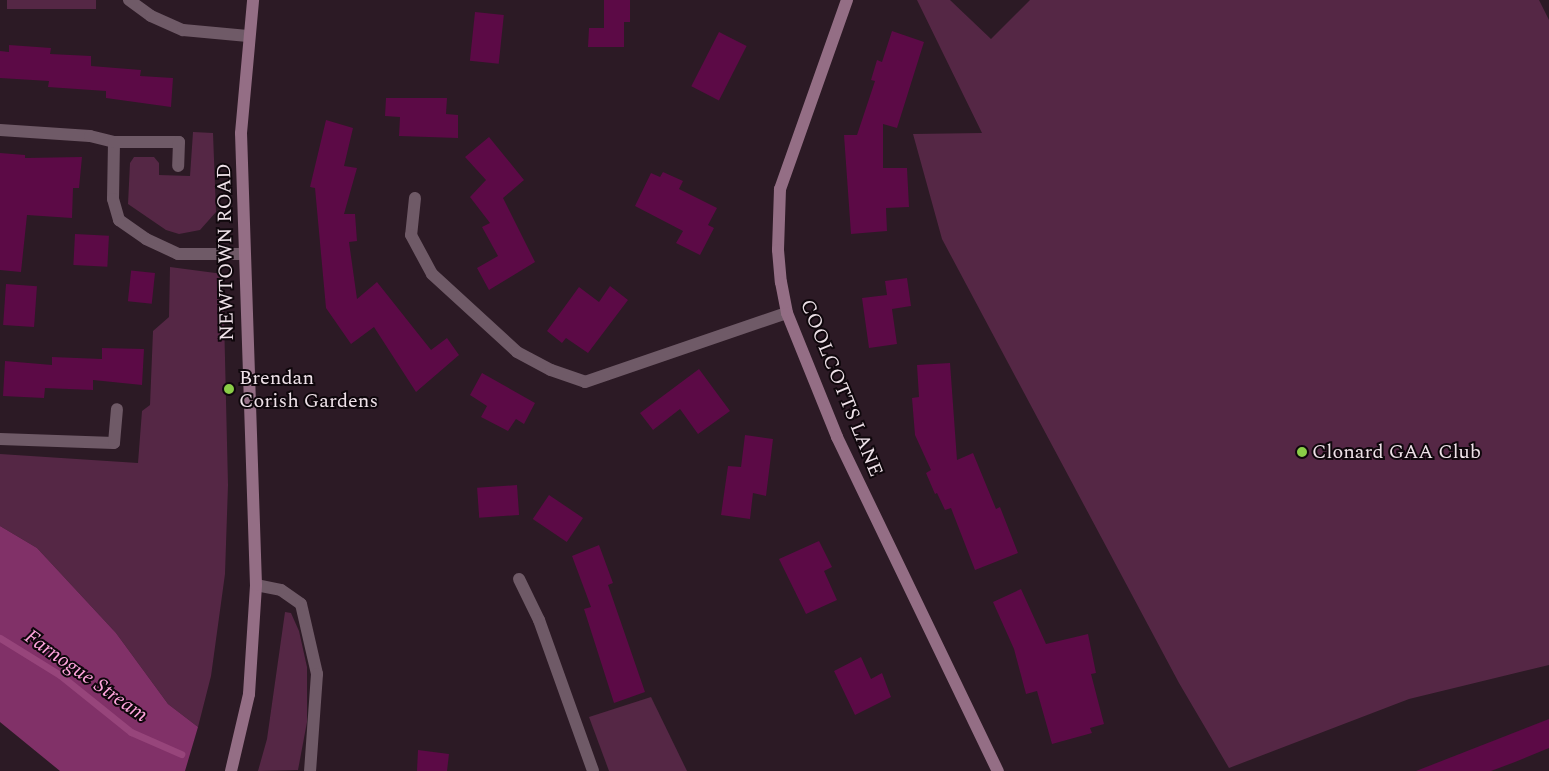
<!DOCTYPE html>
<style>
body{margin:0}
#map{position:relative;width:1549px;height:771px;overflow:hidden;background:#2c1a25;font-family:Spectral,serif}
div>[style]{position:absolute}
[style*='--x']{left:calc(var(--x)*1px);top:calc(var(--y)*1px);width:calc(var(--w)*1px);rotate:calc(var(--a)*1deg)}
.green>*{inset:0;background:#552745;transform-origin:0 0}
.forest>*{inset:0;background:#813168}
.stream>*{height:7px;margin:-3.5px;padding:0 3.5px;transform-origin:3.5px;border-radius:3.5px;background:#97457b}
.building>*{inset:0;background:#5c0a46;transform-origin:0 0}
.street>*{height:12px;margin:-6px;padding:0 6px;transform-origin:6px;border-radius:6px;background:#6f5a67}
.secondary>*{height:12px;margin:-6px;padding:0 6px;transform-origin:6px;border-radius:6px;background:#946e85}
.dots>*{width:14px;height:14px;translate:-50% -50%;box-sizing:border-box;border:2px solid #0f070c;border-radius:50%}
span{translate:-50% -50%;white-space:nowrap;text-align:center;line-height:1.15;-webkit-text-stroke:4px #0f070c;paint-order:stroke}
.street-label{font-size:20px;color:#eee1e8}
.poi-label{font-size:20px;color:#eee1e8}
.left{translate:0 -50%;text-align:left}
.water-label{font-size:21px;color:#fea4dc;font-style:italic}
</style>
<div id="map">
<div class="green">
<i style="left:7px;top:0;width:89px;height:9px"></i>
<i style="clip-path:polygon(917px 0,950px 0,991px 39px,1030px 0,1539px 0,1549px 20px,1549px 665px,1409px 699px,1229px 768px,1179px 683px,942px 239px,913px 134px,982px 133px)"></i>
<i style="clip-path:polygon(193px 132px,213px 133px,216px 212px,200px 230px,179px 234px,166px 230px,128px 204px,130px 163px,134px 157px,154px 157px,159px 163px,159px 175px,190px 176px)"></i>
<i style="clip-path:polygon(170px 267px,223px 274px,228px 485px,225px 574px,211px 676px,198px 727px,168px 704px,116px 633px,37px 548px,0 526px,0 454px,138px 463px,142px 411px,150px 405px,153px 331px,169px 317px)"></i>
<i style="clip-path:polygon(285px 612px,291px 613px,299px 631px,307px 667px,307px 722px,298px 770px,258px 771px,267px 739px)"></i>
<i style="clip-path:polygon(651px 697px,687px 771px,609px 771px,589px 717px)"></i>
</div>
<div class="forest">
<i style="clip-path:polygon(0 526px,37px 548px,116px 633px,168px 704px,198px 727px,185px 771px,60px 771px,0 722px)"></i>
</div>
<div class="stream">
<i style="--x:0;--y:638;--w:70;--a:31.7"></i>
<i style="--x:60;--y:675;--w:91;--a:38.8"></i>
<i style="--x:131;--y:732;--w:55;--a:23.7"></i>
</div>
<div class="building">
<i style="clip-path:polygon(604px 0,630px 0,630px 22px,624px 22px,624px 47px,588px 47px,589px 28px,604px 28px)"></i>
<i style="left:475px;top:12px;width:29px;height:49px;rotate:6deg"></i>
<i style="clip-path:polygon(892px 31px,924px 42px,897px 128px,883px 124px,883px 168px,907px 168px,909px 207px,886px 208px,887px 231px,851px 234px,844px 135px,857px 135px,875px 81px,871px 80px,877px 60px,882px 62px)"></i>
<i style="left:719px;top:32px;width:31px;height:61px;rotate:27deg"></i>
<i style="clip-path:polygon(9px 45px,51px 48px,50px 54px,91px 56px,91px 66px,141px 70px,140px 76px,173px 78px,171px 107px,106px 98px,106px 91px,48px 87px,49px 81px,0 78px,0 51px,9px 52px)"></i>
<i style="clip-path:polygon(386px 98px,447px 98px,446px 114px,458px 115px,458px 138px,399px 136px,400px 117px,385px 116px)"></i>
<i style="clip-path:polygon(326px 120px,353px 128px,344px 166px,357px 168px,344px 214px,355px 214px,357px 241px,349px 242px,357px 299px,377px 282px,431px 350px,447px 338px,459px 355px,416px 392px,374px 327px,351px 344px,326px 308px,315px 188px,310px 187px)"></i>
<i style="clip-path:polygon(489px 137px,524px 180px,503px 198px,535px 262px,489px 290px,477px 268px,498px 256px,482px 227px,490px 223px,470px 197px,486px 180px,465px 157px)"></i>
<i style="clip-path:polygon(0 153px,25px 155px,25px 158px,82px 157px,79px 188px,73px 188px,72px 218px,27px 215px,21px 272px,0 270px)"></i>
<i style="clip-path:polygon(663px 172px,683px 181px,679px 189px,717px 208px,708px 225px,714px 228px,700px 255px,676px 243px,683px 231px,635px 206px,651px 173px,660px 177px)"></i>
<i style="left:75px;top:234px;width:34px;height:31px;rotate:3deg"></i>
<i style="left:155px;top:273px;width:31px;height:24px;rotate:96deg"></i>
<i style="clip-path:polygon(907px 278px,911px 306px,892px 309px,897px 344px,869px 348px,862px 298px,887px 295px,885px 281px)"></i>
<i style="left:6px;top:284px;width:31px;height:41px;rotate:4deg"></i>
<i style="clip-path:polygon(610px 286px,628px 300px,588px 353px,566px 338px,562px 343px,547px 331px,579px 287px,599px 302px)"></i>
<i style="clip-path:polygon(102px 348px,144px 349px,142px 385px,93px 380px,93px 390px,45px 388px,44px 398px,3px 396px,5px 361px,52px 365px,52px 357px,102px 359px)"></i>
<i style="clip-path:polygon(950px 363px,957px 460px,973px 453px,996px 509px,1000px 507px,1018px 553px,975px 570px,951px 508px,945px 510px,937px 493px,935px 494px,926px 473px,931px 470px,915px 435px,912px 398px,919px 397px,917px 365px)"></i>
<i style="clip-path:polygon(699px 369px,730px 411px,698px 434px,680px 409px,653px 430px,640px 413px)"></i>
<i style="clip-path:polygon(482px 373px,535px 403px,524px 424px,516px 419px,508px 431px,481px 417px,487px 406px,470px 395px)"></i>
<i style="clip-path:polygon(745px 435px,773px 439px,766px 496px,753px 493px,750px 519px,721px 515px,728px 466px,741px 467px)"></i>
<i style="left:517px;top:485px;width:30px;height:40px;rotate:86deg"></i>
<i style="left:549px;top:495px;width:41px;height:29px;rotate:34deg"></i>
<i style="clip-path:polygon(819px 541px,832px 567px,824px 571px,837px 600px,806px 614px,779px 559px)"></i>
<i style="clip-path:polygon(599px 545px,613px 583px,608px 585px,645px 692px,614px 703px,584px 609px,591px 607px,572px 556px)"></i>
<i style="clip-path:polygon(1021px 589px,1046px 644px,1088px 634px,1096px 673px,1091px 674px,1104px 724px,1090px 728px,1092px 733px,1052px 744px,1037px 691px,1026px 694px,1014px 649px,993px 602px)"></i>
<i style="clip-path:polygon(861px 657px,871px 679px,882px 673px,891px 697px,855px 715px,834px 671px)"></i>
<i style="clip-path:polygon(1549px 719px,1549px 748px,1515px 762px,1491px 771px,1416px 771px)"></i>
<i style="clip-path:polygon(418px 750px,449px 754px,447px 771px,417px 771px)"></i>
</div>
<div class="street">
<i style="--x:129;--y:0;--w:27;--a:36"></i>
<i style="--x:151;--y:16;--w:35;--a:24"></i>
<i style="--x:183;--y:30;--w:65;--a:5.3"></i>
<i style="--x:0;--y:130;--w:90;--a:3.8"></i>
<i style="--x:90;--y:136;--w:25;--a:14"></i>
<i style="--x:114;--y:142;--w:57;--a:91"></i>
<i style="--x:113;--y:199;--w:22;--a:74"></i>
<i style="--x:119;--y:220;--w:33;--a:35"></i>
<i style="--x:146;--y:239;--w:35;--a:25"></i>
<i style="--x:178;--y:254;--w:65;--a:0"></i>
<i style="--x:114;--y:142;--w:65;--a:0"></i>
<i style="--x:179;--y:142;--w:24;--a:92"></i>
<i style="--x:415;--y:198;--w:37;--a:96"></i>
<i style="--x:411;--y:235;--w:44;--a:61.7"></i>
<i style="--x:432;--y:274;--w:115;--a:42.5"></i>
<i style="--x:517;--y:352;--w:38;--a:28"></i>
<i style="--x:551;--y:370;--w:36;--a:19"></i>
<i style="--x:585;--y:382;--w:213;--a:-18.9"></i>
<i style="--x:0;--y:439;--w:114;--a:2"></i>
<i style="--x:114;--y:443;--w:34;--a:-85"></i>
<i style="--x:519;--y:579;--w:46;--a:64"></i>
<i style="--x:539;--y:620;--w:160;--a:70.3"></i>
<i style="--x:256;--y:585;--w:25;--a:11"></i>
<i style="--x:281;--y:590;--w:24;--a:35"></i>
<i style="--x:301;--y:604;--w:72;--a:77.1"></i>
<i style="--x:317;--y:674;--w:97;--a:94.1"></i>
</div>
<div class="secondary">
<i style="--x:847;--y:0;--w:201;--a:109.5"></i>
<i style="--x:780;--y:189;--w:61;--a:91.9"></i>
<i style="--x:778;--y:250;--w:32;--a:85"></i>
<i style="--x:781;--y:282;--w:32;--a:79"></i>
<i style="--x:787;--y:313;--w:134;--a:68"></i>
<i style="--x:837;--y:437;--w:371;--a:64.3"></i>
<i style="--x:231;--y:771;--w:79;--a:-76.8"></i>
<i style="--x:249;--y:694;--w:109;--a:-86.3"></i>
<i style="--x:256;--y:585;--w:452;--a:-91.9"></i>
<i style="--x:241;--y:133;--w:134;--a:-84.8"></i>
</div>
<div class="dots">
<i style="left:229px;top:389px;background:#8ace47"></i>
<i style="left:1302px;top:452px;background:#8ace47"></i>
</div>
<div class="street-label">
<span style="left:226px;top:252px;rotate:-91deg">NEWTOWN ROAD</span>
<span style="left:841px;top:388px;rotate:68deg">COOLCOTTS LANE</span>
</div>
<div class="poi-label">
<span class="left" style="left:239px;top:390px">Brendan<br>Corish Gardens</span>
<span class="left" style="left:1312px;top:452px">Clonard GAA Club</span>
</div>
<div class="water-label">
<span style="left:86px;top:676px;rotate:35deg">Farnogue Stream</span>
</div>
</div>
